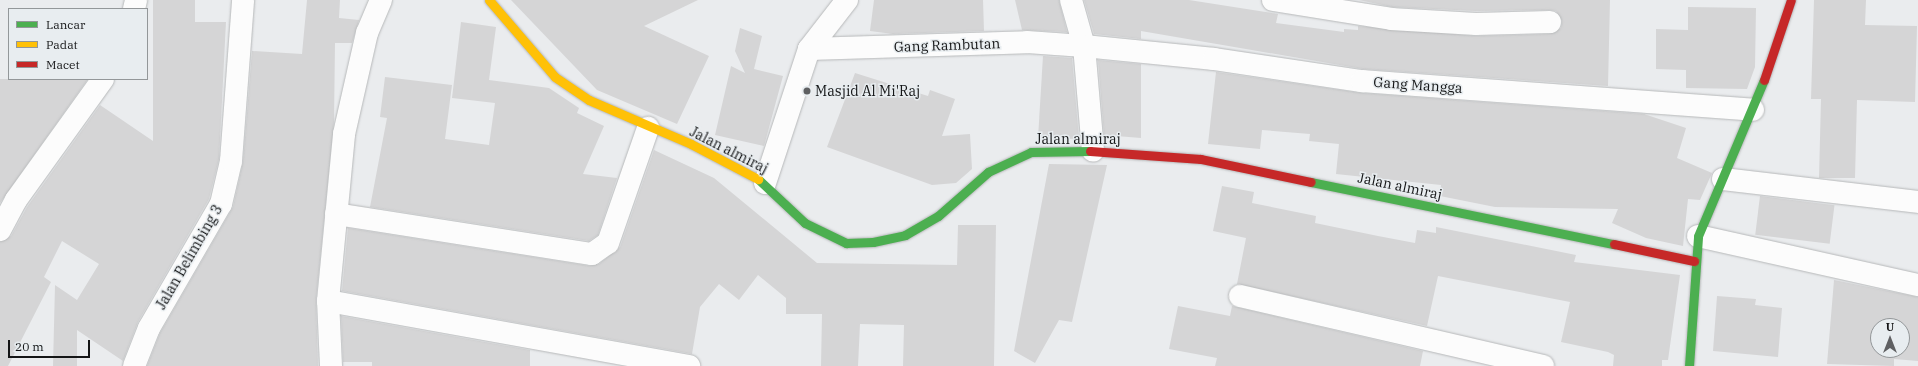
<!DOCTYPE html>
<style>
body{margin:0}
#map{position:relative;width:1918px;height:366px;overflow:hidden;background:#eaecee;font-family:"IBM Plex Serif",serif}
div>[style]{position:absolute}
[style*='--x']{left:calc(var(--x)*1px);top:calc(var(--y)*1px);width:calc(var(--w)*1px);rotate:calc(var(--a)*1deg)}
.building>*{inset:0;background:#d5d5d6;transform-origin:0 0}
.roads{filter:drop-shadow(0 0 1px #b6b8b9) drop-shadow(0 0 1px #b6b8b9)}
.street>*{height:22px;margin:-11px;padding:0 11px;transform-origin:11px;border-radius:11px;background:#fcfcfc}
.fast>*{height:9px;margin:-4.5px;padding:0 4.5px;transform-origin:4.5px;border-radius:4.5px;background:#4caf50}
.slow>*{height:9px;margin:-4.5px;padding:0 4.5px;transform-origin:4.5px;border-radius:4.5px;background:#ffc107}
.jam>*{height:9px;margin:-4.5px;padding:0 4.5px;transform-origin:4.5px;border-radius:4.5px;background:#c62828}
.dots>*{width:11px;height:11px;translate:-50% -50%;box-sizing:border-box;border:2px solid #e8edf0;border-radius:50%}
span{translate:-50% -50%;white-space:nowrap;text-align:center;line-height:1.15;-webkit-text-stroke:3px #e8edf0;paint-order:stroke}
.street-label{font-size:14px;color:#141516}
.poi-label{font-size:14px;color:#141516}
.left{translate:0 -50%;text-align:left}
.legend{position:absolute;left:8px;top:8px;width:140px;height:72px;box-sizing:border-box;background:#e8edf0;border:1px solid #939799;margin:0;padding:5px 7px;list-style:none;font-size:12px;color:#141516}
.legend li{display:flex;align-items:center;gap:8px;height:20px}
.legend b{width:20px;border:1px solid #939799}
.north{position:absolute;left:1870px;top:318px;width:40px;height:40px;box-sizing:border-box;background:#e8edf0;border:1px solid #939799;border-radius:50%;rotate:0deg;font-size:11px;font-weight:700;line-height:16px;text-align:center;color:#141516}
.north::after{content:'';display:block;margin:auto;width:14px;height:18px;background:#5f6062;clip-path:polygon(50% 0,100% 100%,50% 72%,0 100%)}
.scale{position:absolute;left:8px;top:340px;width:82px;height:18px;box-sizing:border-box;border:2px solid #141516;border-top:0;padding-left:5px;font-size:12px;line-height:14px;white-space:nowrap;color:#141516;-webkit-text-stroke:3px #e8edf0;paint-order:stroke}
</style>
<div id="map">
<div class="building">
<i style="clip-path:polygon(153px 0,195px 0,195px 22px,226px 22px,219px 159px,209px 199px,138px 322px,123px 361px,77px 330px,77px 366px,53px 366px,55px 285px,77px 300px,99px 264px,62px 241px,44px 277px,51px 282px,8px 366px,0 366px,0 242px,11px 236px,27px 207px,100px 105px,153px 141px)"></i>
<i style="clip-path:polygon(307px 0,340px 0,339px 18px,359px 20px,352px 43px,335px 43px,334px 122px,316px 300px,318px 366px,147px 366px,160px 333px,233px 207px,243px 162px,252px 51px,302px 54px)"></i>
<i style="clip-path:polygon(511px 0,698px 0,644px 26px,709px 56px,677px 124px,597px 90px)"></i>
<i style="clip-path:polygon(874px 0,983px 0,984px 31px,893px 34px,870px 31px)"></i>
<i style="clip-path:polygon(1015px 0,1059px 0,1067px 32px,1022px 30px)"></i>
<i style="clip-path:polygon(1084px 0,1189px 0,1278px 14px,1276px 23px,1344px 32px,1344px 29px,1358px 30px,1358px 26px,1476px 36px,1550px 34px,1561px 28px,1562px 21px,1556px 11px,1550px 10px,1476px 11px,1392px 7px,1359px 0,1610px 0,1608px 86px,1363px 69px,1141px 31px,1141px 39px,1094px 34px)"></i>
<i style="clip-path:polygon(1814px 0,1866px 0,1865px 25px,1917px 26px,1915px 102px,1857px 100px,1855px 178px,1819px 178px,1821px 99px,1811px 99px)"></i>
<i style="clip-path:polygon(1688px 7px,1756px 8px,1755px 67px,1747px 89px,1686px 88px,1686px 70px,1656px 69px,1656px 29px,1688px 30px)"></i>
<i style="clip-path:polygon(461px 22px,496px 27px,489px 80px,549px 88px,579px 108px,577px 113px,604px 126px,583px 174px,617px 178px,598px 235px,589px 241px,370px 207px,387px 118px,380px 117px,385px 77px,452px 85px,445px 139px,489px 145px,495px 103px,452px 98px)"></i>
<i style="clip-path:polygon(740px 28px,762px 36px,754px 69px,783px 76px,764px 146px,715px 135px,731px 66px,745px 73px,735px 51px)"></i>
<i style="clip-path:polygon(1043px 56px,1072px 58px,1079px 139px,1038px 138px)"></i>
<i style="clip-path:polygon(1098px 60px,1141px 64px,1141px 138px,1104px 135px)"></i>
<i style="clip-path:polygon(1216px 72px,1361px 93px,1644px 114px,1686px 128px,1677px 158px,1712px 173px,1700px 200px,1688px 199px,1683px 246px,1646px 238px,1612px 223px,1618px 209px,1495px 207px,1440px 196px,1441px 185px,1336px 174px,1339px 144px,1309px 141px,1310px 134px,1262px 130px,1260px 149px,1208px 144px)"></i>
<i style="clip-path:polygon(855px 73px,928px 96px,930px 90px,955px 99px,942px 136px,970px 134px,972px 169px,956px 183px,932px 185px,827px 147px)"></i>
<i style="clip-path:polygon(0 79px,88px 79px,0 203px)"></i>
<i style="clip-path:polygon(654px 150px,714px 178px,817px 263px,957px 265px,958px 225px,996px 225px,994px 366px,903px 366px,904px 325px,860px 324px,858px 366px,821px 366px,822px 314px,786px 314px,786px 298px,758px 275px,739px 300px,719px 284px,700px 307px,692px 354px,342px 291px,348px 228px,590px 266px,599px 264px,620px 247px)"></i>
<i style="clip-path:polygon(1049px 164px,1107px 165px,1072px 322px,1059px 320px,1035px 363px,1014px 351px)"></i>
<i style="clip-path:polygon(1222px 186px,1254px 192px,1252px 203px,1316px 216px,1315px 223px,1378px 236px,1415px 243px,1417px 230px,1436px 233px,1436px 227px,1576px 255px,1574px 262px,1680px 275px,1668px 360px,1662px 360px,1662px 366px,1613px 366px,1614px 355px,1608px 352px,1561px 342px,1570px 302px,1438px 276px,1427px 326px,1237px 284px,1246px 238px,1213px 231px)"></i>
<i style="left:1760px;top:196px;width:75px;height:39px;rotate:7deg"></i>
<i style="clip-path:polygon(evenodd,1834px 280px,1918px 297px,1918px 361px,1894px 359px,1894px 366px,1827px 364px,1834px 280px,1878px 326px,1902px 326px,1902px 350px,1878px 350px,1878px 326px)"></i>
<i style="clip-path:polygon(1717px 296px,1756px 299px,1755px 305px,1782px 308px,1778px 357px,1713px 351px)"></i>
<i style="clip-path:polygon(1178px 306px,1230px 316px,1232px 306px,1423px 351px,1420px 366px,1215px 366px,1217px 358px,1169px 349px)"></i>
<i style="clip-path:polygon(341px 316px,530px 350px,530px 366px,372px 366px,372px 362px,343px 362px)"></i>
</div>
<div class="roads">
<div class="street">
<i style="--x:1071;--y:0;--w:48;--a:74.2"></i>
<i style="--x:1084;--y:46;--w:105;--a:85.1"></i>
<i style="--x:1273;--y:0;--w:120;--a:9.1"></i>
<i style="--x:1391;--y:19;--w:85;--a:3.4"></i>
<i style="--x:1476;--y:24;--w:74;--a:-1.5"></i>
<i style="--x:134;--y:9;--w:9;--a:-77"></i>
<i style="--x:809;--y:49;--w:218;--a:-1.8"></i>
<i style="--x:1027;--y:42;--w:57;--a:4"></i>
<i style="--x:1084;--y:46;--w:131;--a:5.7"></i>
<i style="--x:1214;--y:59;--w:150;--a:8.5"></i>
<i style="--x:1362;--y:81;--w:392;--a:4.2"></i>
<i style="--x:1723;--y:179;--w:196;--a:6.7"></i>
<i style="--x:765;--y:183;--w:141;--a:-71.8"></i>
<i style="--x:809;--y:49;--w:62;--a:-52.2"></i>
<i style="--x:336;--y:214;--w:259;--a:8.9"></i>
<i style="--x:592;--y:254;--w:19;--a:-35"></i>
<i style="--x:608;--y:243;--w:122;--a:-70.8"></i>
<i style="--x:0;--y:230;--w:34;--a:-62"></i>
<i style="--x:16;--y:200;--w:149;--a:-54.3"></i>
<i style="--x:1698;--y:236;--w:225;--a:12.6"></i>
<i style="--x:1240;--y:296;--w:311;--a:13"></i>
<i style="--x:328;--y:301;--w:367;--a:10.2"></i>
<i style="--x:134;--y:366;--w:41;--a:-68.5"></i>
<i style="--x:149;--y:328;--w:143;--a:-59.9"></i>
<i style="--x:221;--y:204;--w:44;--a:-76.9"></i>
<i style="--x:231;--y:161;--w:161;--a:-85.7"></i>
<i style="--x:331;--y:366;--w:65;--a:-92.6"></i>
<i style="--x:328;--y:301;--w:168;--a:-84.5"></i>
<i style="--x:344;--y:134;--w:104;--a:-77.2"></i>
<i style="--x:367;--y:33;--w:36;--a:-67"></i>
</div>
<div class="fast">
<i style="--x:758;--y:179;--w:64;--a:43.1"></i>
<i style="--x:805;--y:223;--w:46;--a:26"></i>
<i style="--x:846;--y:243;--w:27;--a:-2"></i>
<i style="--x:873;--y:242;--w:33;--a:-12"></i>
<i style="--x:905;--y:235;--w:38;--a:-30"></i>
<i style="--x:938;--y:216;--w:67;--a:-41.3"></i>
<i style="--x:988;--y:172;--w:47;--a:-24.9"></i>
<i style="--x:1031;--y:152;--w:59;--a:-1"></i>
<i style="--x:1311;--y:182;--w:309;--a:11.6"></i>
<i style="--x:1689;--y:366;--w:130;--a:-86"></i>
<i style="--x:1698;--y:236;--w:169;--a:-67.1"></i>
</div>
<div class="slow">
<i style="--x:489;--y:0;--w:101;--a:49.4"></i>
<i style="--x:555;--y:77;--w:41;--a:34.1"></i>
<i style="--x:589;--y:100;--w:111;--a:23.3"></i>
<i style="--x:691;--y:144;--w:76;--a:27.6"></i>
</div>
<div class="jam">
<i style="--x:1764;--y:80;--w:84;--a:-71.4"></i>
<i style="--x:1090;--y:151;--w:111;--a:4.1"></i>
<i style="--x:1201;--y:159;--w:112;--a:11.8"></i>
<i style="--x:1614;--y:244;--w:82;--a:12"></i>
</div>
</div>
<div class="dots">
<i style="left:807px;top:91px;background:#5f6062"></i>
</div>
<div class="street-label">
<span style="left:947px;top:45px;rotate:-2deg">Gang Rambutan</span>
<span style="left:1418px;top:85px;rotate:4deg">Gang Mangga</span>
<span style="left:1078px;top:139px">Jalan almiraj</span>
<span style="left:729px;top:150px;rotate:27deg">Jalan almiraj</span>
<span style="left:1400px;top:186px;rotate:12deg">Jalan almiraj</span>
<span style="left:189px;top:257px;rotate:-60deg">Jalan Belimbing 3</span>
</div>
<div class="poi-label">
<span class="left" style="left:815px;top:91px">Masjid Al Mi'Raj</span>
</div>
<ul class="legend">
<li><b style="height:5px;background:#4caf50"></b>Lancar</li>
<li><b style="height:5px;background:#ffc107"></b>Padat</li>
<li><b style="height:5px;background:#c62828"></b>Macet</li>
</ul>
<div class="north">U</div>
<div class="scale">20 m</div>
</div>
